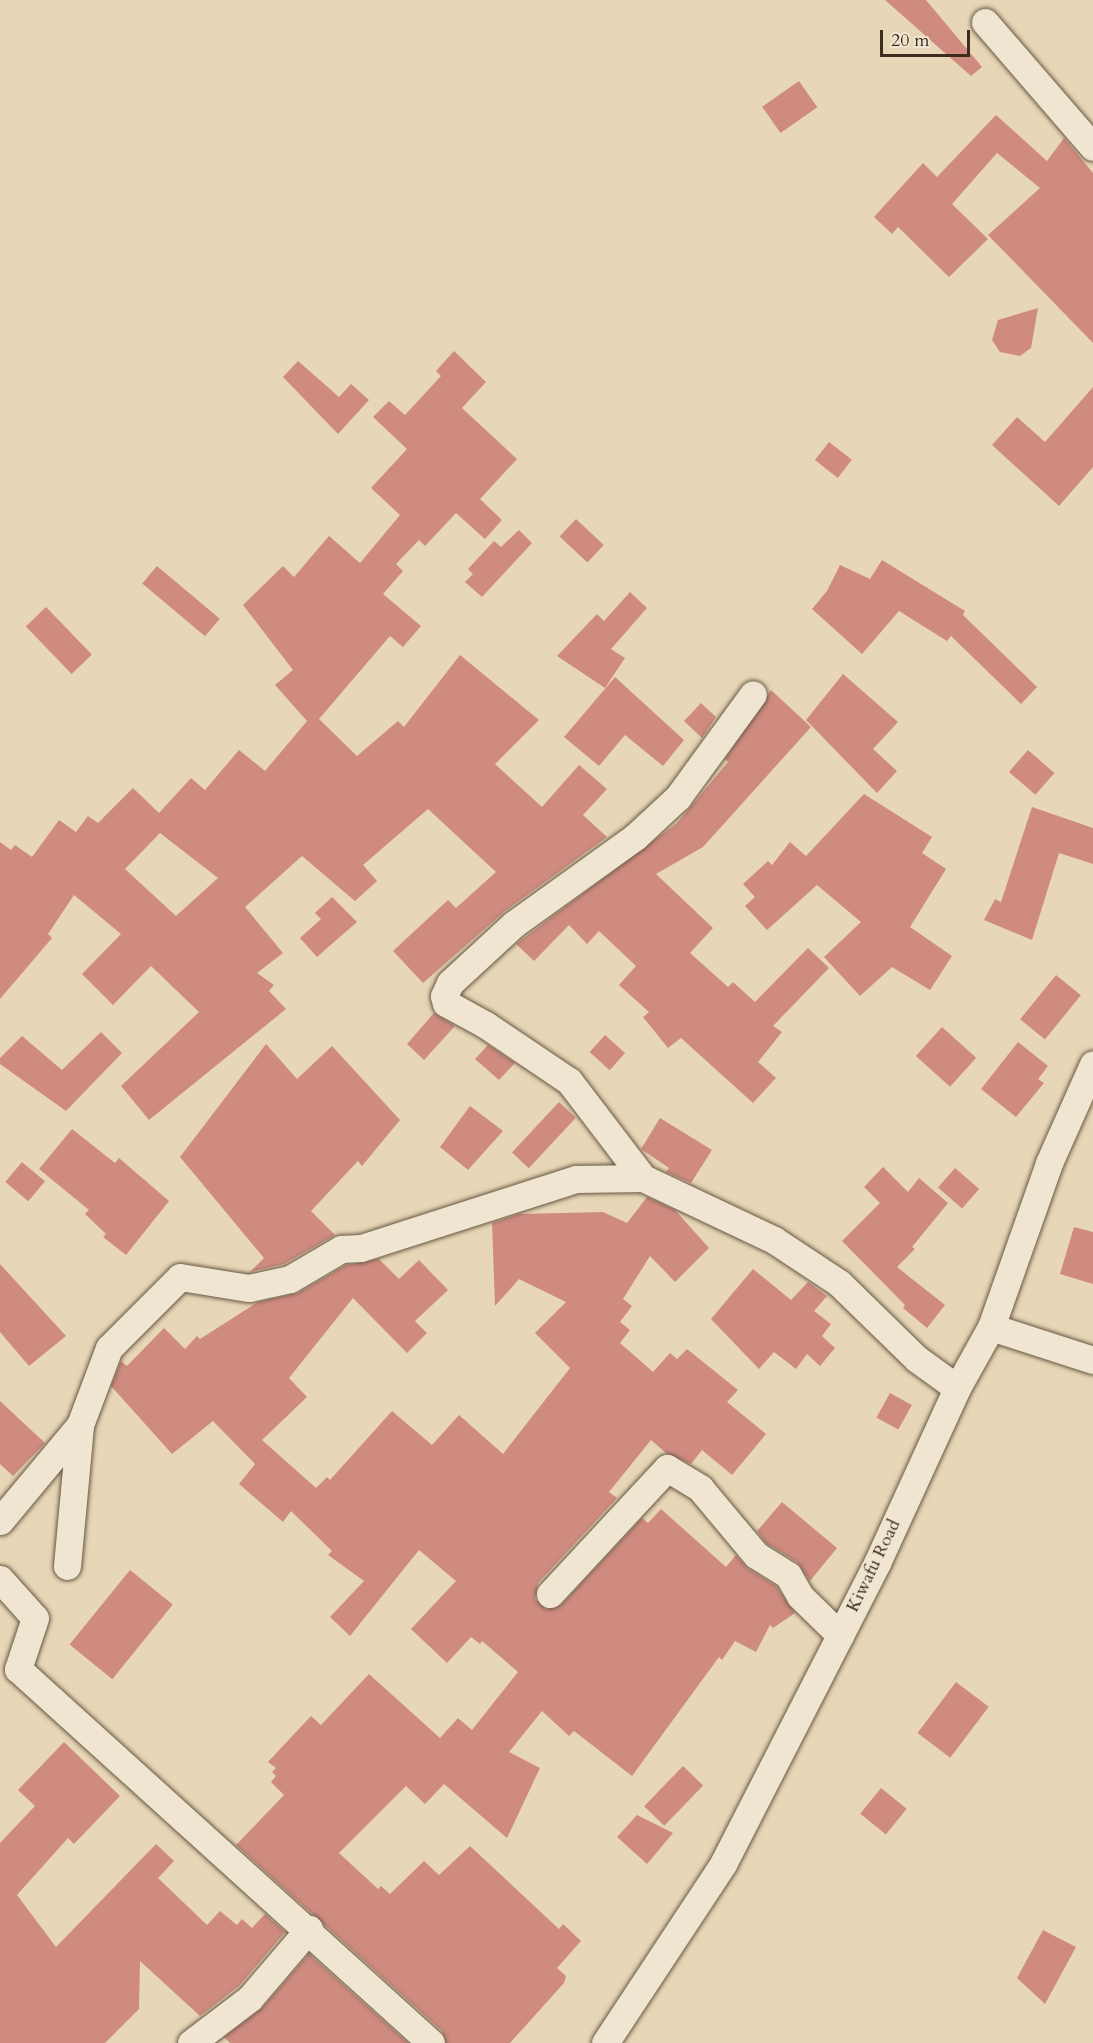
<!DOCTYPE html>
<style>
body{margin:0}
#map{position:relative;width:1093px;height:2043px;overflow:hidden;background:#e8d7b6;font-family:Cardo,serif}
div>[style]{position:absolute}
[style*='--x']{left:calc(var(--x)*1px);top:calc(var(--y)*1px);width:calc(var(--w)*1px);rotate:calc(var(--a)*1deg)}
.building>*{inset:0;background:#d08b80;transform-origin:0 0}
.roads{filter:drop-shadow(0 0 2px #675845) drop-shadow(0 0 2px #675845)}
.street>*{height:27px;margin:-13.5px;padding:0 13.5px;transform-origin:13.5px;border-radius:13.5px;background:#f0e5d0}
span{translate:-50% -50%;white-space:nowrap;text-align:center;line-height:1.15;-webkit-text-stroke:4.5px #f0e5d0;paint-order:stroke}
.street-label{font-size:18px;color:#3c2d1f}
.scale{position:absolute;left:880px;top:30px;width:90px;height:27px;box-sizing:border-box;border:3px solid #3c2d1f;border-top:0;padding-left:8px;font-size:18px;line-height:21px;white-space:nowrap;color:#3c2d1f;-webkit-text-stroke:4px #f0e5d0;paint-order:stroke}
</style>
<div id="map">
<div class="building">
<i style="clip-path:polygon(885px 0,926px 0,982px 67px,971px 76px)"></i>
<i style="left:799px;top:81px;width:32px;height:45px;rotate:55deg"></i>
<i style="clip-path:polygon(996px 115px,1047px 161px,1064px 138px,1093px 173px,1093px 343px,988px 235px,1040px 188px,997px 153px,952px 204px,988px 239px,949px 277px,898px 227px,892px 234px,874px 217px,923px 163px,937px 177px)"></i>
<i style="clip-path:polygon(1038px 308px,1031px 348px,1020px 356px,1000px 352px,992px 340px,998px 320px)"></i>
<i style="clip-path:polygon(evenodd,454px 351px,486px 382px,462px 408px,517px 459px,480px 499px,502px 520px,485px 539px,456px 513px,425px 546px,419px 540px,396px 564px,403px 571px,383px 594px,421px 626px,403px 647px,390px 636px,319px 719px,357px 756px,398px 721px,404px 727px,460px 655px,539px 720px,495px 764px,542px 807px,579px 765px,607px 789px,583px 815px,607px 837px,505px 911px,423px 983px,393px 951px,448px 900px,456px 908px,496px 872px,428px 809px,363px 865px,377px 881px,355px 901px,302px 856px,245px 907px,283px 953px,257px 973px,274px 985px,269px 991px,286px 1009px,149px 1120px,121px 1086px,199px 1012px,151px 966px,113px 1005px,82px 974px,121px 934px,74px 895px,48px 934px,52px 938px,0 999px,0 842px,11px 850px,15px 845px,32px 857px,59px 820px,76px 832px,88px 816px,98px 823px,133px 788px,159px 813px,191px 778px,205px 790px,239px 750px,265px 771px,307px 721px,275px 685px,293px 670px,243px 605px,283px 566px,294px 577px,329px 536px,360px 563px,400px 515px,371px 488px,407px 449px,373px 417px,389px 401px,405px 415px,441px 376px,436px 371px,454px 351px,160px 833px,218px 878px,176px 916px,125px 869px,160px 833px)"></i>
<i style="clip-path:polygon(298px 361px,339px 397px,351px 384px,369px 400px,338px 434px,283px 377px)"></i>
<i style="clip-path:polygon(1093px 387px,1093px 467px,1059px 506px,992px 445px,1017px 417px,1045px 442px)"></i>
<i style="left:829px;top:442px;width:29px;height:23px;rotate:38deg"></i>
<i style="left:576px;top:519px;width:38px;height:24px;rotate:43deg"></i>
<i style="clip-path:polygon(519px 530px,532px 543px,482px 597px,465px 582px,473px 574px,468px 569px,494px 541px,501px 547px)"></i>
<i style="clip-path:polygon(882px 560px,965px 611px,963px 615px,1037px 687px,1021px 704px,951px 636px,947px 641px,899px 611px,862px 654px,812px 609px,827px 591px,840px 565px,870px 579px)"></i>
<i style="left:157px;top:566px;width:82px;height:23px;rotate:40deg"></i>
<i style="clip-path:polygon(630px 592px,647px 608px,611px 649px,625px 658px,605px 688px,557px 656px,597px 614px,604px 621px)"></i>
<i style="left:46px;top:607px;width:66px;height:28px;rotate:46deg"></i>
<i style="clip-path:polygon(843px 674px,898px 722px,873px 749px,897px 771px,877px 793px,806px 720px)"></i>
<i style="clip-path:polygon(615px 677px,684px 740px,663px 766px,625px 735px,599px 766px,564px 737px)"></i>
<i style="clip-path:polygon(771px 690px,811px 727px,703px 847px,656px 874px,713px 928px,690px 953px,728px 987px,733px 982px,755px 1002px,808px 948px,829px 968px,773px 1026px,782px 1032px,758px 1062px,776px 1078px,753px 1103px,681px 1038px,668px 1048px,643px 1017px,649px 1012px,619px 985px,636px 966px,599px 931px,587px 944px,569px 925px,534px 961px,516px 944px,677px 823px,728px 762px,725px 759px)"></i>
<i style="clip-path:polygon(701px 703px,716px 717px,702px 738px,684px 721px)"></i>
<i style="left:1028px;top:750px;width:35px;height:29px;rotate:41deg"></i>
<i style="clip-path:polygon(864px 794px,932px 837px,922px 853px,946px 869px,910px 927px,952px 956px,930px 990px,892px 967px,860px 996px,824px 957px,861px 922px,817px 885px,767px 930px,745px 906px,755px 897px,743px 884px,768px 861px,772px 865px,790px 842px,806px 856px)"></i>
<i style="clip-path:polygon(1032px 807px,1093px 828px,1093px 864px,1059px 853px,1032px 940px,984px 920px,995px 899px,1001px 902px)"></i>
<i style="clip-path:polygon(332px 897px,357px 922px,317px 957px,300px 938px,321px 919px,315px 913px)"></i>
<i style="left:1056px;top:975px;width:32px;height:57px;rotate:39deg"></i>
<i style="clip-path:polygon(434px 1013px,455px 1026px,424px 1060px,407px 1044px)"></i>
<i style="left:942px;top:1027px;width:46px;height:39px;rotate:42deg"></i>
<i style="clip-path:polygon(101px 1032px,122px 1053px,66px 1111px,0 1064px,0 1058px,22px 1036px,62px 1070px)"></i>
<i style="left:605px;top:1035px;width:27px;height:23px;rotate:42deg"></i>
<i style="clip-path:polygon(1018px 1042px,1048px 1066px,1038px 1079px,1044px 1083px,1016px 1117px,981px 1089px)"></i>
<i style="clip-path:polygon(266px 1044px,297px 1079px,332px 1046px,400px 1120px,362px 1166px,358px 1161px,311px 1211px,335px 1235px,284px 1264px,250px 1272px,264px 1258px,180px 1157px)"></i>
<i style="clip-path:polygon(488px 1045px,515px 1063px,499px 1080px,475px 1059px)"></i>
<i style="left:559px;top:1102px;width:23px;height:69px;rotate:43deg"></i>
<i style="clip-path:polygon(470px 1106px,503px 1131px,468px 1170px,440px 1147px)"></i>
<i style="clip-path:polygon(660px 1118px,712px 1150px,691px 1183px,666px 1172px,669px 1168px,641px 1149px)"></i>
<i style="clip-path:polygon(72px 1129px,115px 1163px,119px 1158px,169px 1201px,126px 1255px,103px 1237px,106px 1234px,85px 1214px,89px 1210px,39px 1169px)"></i>
<i style="left:22px;top:1162px;width:30px;height:26px;rotate:40deg"></i>
<i style="clip-path:polygon(883px 1167px,908px 1192px,919px 1178px,948px 1203px,912px 1247px,915px 1249px,897px 1267px,945px 1305px,927px 1328px,903px 1308px,905px 1305px,842px 1241px,880px 1203px,864px 1187px)"></i>
<i style="left:955px;top:1168px;width:32px;height:26px;rotate:41deg"></i>
<i style="clip-path:polygon(647px 1197px,675px 1210px,709px 1248px,675px 1282px,650px 1256px,623px 1299px,632px 1306px,620px 1322px,630px 1330px,620px 1343px,653px 1372px,670px 1353px,677px 1359px,687px 1349px,738px 1390px,727px 1402px,766px 1434px,732px 1475px,702px 1450px,691px 1464px,666px 1453px,651px 1440px,609px 1492px,617px 1498px,538px 1583px,535px 1599px,546px 1609px,561px 1605px,642px 1518px,648px 1523px,661px 1509px,726px 1567px,736px 1555px,747px 1568px,776px 1586px,795px 1613px,773px 1628px,770px 1625px,756px 1652px,735px 1641px,722px 1660px,719px 1657px,632px 1776px,574px 1731px,569px 1736px,542px 1711px,509px 1752px,540px 1768px,507px 1838px,444px 1784px,425px 1804px,406px 1786px,339px 1853px,378px 1889px,381px 1886px,390px 1894px,424px 1861px,439px 1875px,470px 1846px,559px 1929px,563px 1924px,581px 1941px,557px 1968px,566px 1976px,564px 1983px,510px 2043px,446px 2043px,442px 2031px,236px 1845px,284px 1795px,271px 1782px,276px 1776px,272px 1772px,276px 1768px,268px 1762px,311px 1716px,321px 1725px,369px 1674px,440px 1738px,458px 1718px,472px 1730px,518px 1672px,482px 1641px,480px 1644px,471px 1637px,447px 1663px,411px 1629px,456px 1581px,419px 1550px,350px 1636px,330px 1617px,364px 1581px,328px 1555px,332px 1551px,291px 1511px,283px 1522px,239px 1484px,255px 1464px,213px 1421px,172px 1454px,111px 1386px,121px 1361px,127px 1366px,164px 1328px,185px 1349px,197px 1336px,200px 1339px,258px 1302px,298px 1293px,346px 1265px,379px 1259px,399px 1279px,419px 1260px,448px 1290px,415px 1321px,427px 1333px,407px 1353px,353px 1298px,289px 1378px,307px 1397px,262px 1440px,316px 1488px,327px 1477px,330px 1480px,392px 1411px,432px 1445px,459px 1415px,503px 1454px,570px 1368px,535px 1333px,566px 1302px,519px 1279px,495px 1306px,492px 1223px,519px 1214px,603px 1212px,627px 1223px)"></i>
<i style="clip-path:polygon(1074px 1227px,1093px 1232px,1093px 1284px,1060px 1274px)"></i>
<i style="clip-path:polygon(0 1264px,66px 1336px,29px 1366px,0 1332px)"></i>
<i style="clip-path:polygon(753px 1269px,791px 1300px,808px 1282px,827px 1296px,814px 1311px,831px 1324px,822px 1336px,835px 1348px,820px 1366px,807px 1354px,796px 1369px,774px 1352px,759px 1369px,711px 1319px)"></i>
<i style="left:890px;top:1393px;width:25px;height:28px;rotate:29deg"></i>
<i style="clip-path:polygon(0 1401px,45px 1443px,13px 1476px,0 1464px)"></i>
<i style="clip-path:polygon(782px 1502px,837px 1548px,810px 1581px,797px 1562px,766px 1543px,757px 1531px)"></i>
<i style="left:130px;top:1570px;width:55px;height:96px;rotate:39deg"></i>
<i style="left:956px;top:1682px;width:41px;height:64px;rotate:37deg"></i>
<i style="clip-path:polygon(64px 1742px,120px 1796px,74px 1844px,68px 1838px,17px 1895px,56px 1947px,156px 1844px,174px 1861px,158px 1878px,207px 1925px,220px 1911px,237px 1925px,242px 1919px,252px 1928px,265px 1914px,285px 1932px,239px 1986px,200px 2016px,140px 1961px,139px 2009px,105px 2043px,0 2043px,0 1843px,35px 1806px,18px 1790px)"></i>
<i style="left:683px;top:1766px;width:28px;height:56px;rotate:44deg"></i>
<i style="left:881px;top:1788px;width:33px;height:33px;rotate:39deg"></i>
<i style="clip-path:polygon(637px 1815px,673px 1833px,647px 1864px,617px 1837px)"></i>
<i style="clip-path:polygon(1043px 1930px,1076px 1947px,1045px 2004px,1017px 1978px)"></i>
<i style="clip-path:polygon(309px 1954px,408px 2043px,230px 2043px,224px 2037px,262px 2008px)"></i>
</div>
<div class="roads">
<div class="street">
<i style="--x:985;--y:22;--w:165;--a:49.2"></i>
<i style="--x:643;--y:1178;--w:122;--a:-127.3"></i>
<i style="--x:569;--y:1081;--w:100;--a:-146"></i>
<i style="--x:486;--y:1025;--w:46;--a:-151.2"></i>
<i style="--x:446;--y:1003;--w:7;--a:-106"></i>
<i style="--x:444;--y:996;--w:14;--a:-65"></i>
<i style="--x:450;--y:983;--w:87;--a:-42.7"></i>
<i style="--x:514;--y:924;--w:149;--a:-35.7"></i>
<i style="--x:635;--y:837;--w:59;--a:-42.9"></i>
<i style="--x:678;--y:797;--w:127;--a:-53.9"></i>
<i style="--x:991;--y:1327;--w:107;--a:17.9"></i>
<i style="--x:0;--y:1521;--w:125;--a:-50.2"></i>
<i style="--x:67;--y:1566;--w:142;--a:-84.7"></i>
<i style="--x:80;--y:1425;--w:82;--a:-69.4"></i>
<i style="--x:109;--y:1348;--w:100;--a:-45"></i>
<i style="--x:180;--y:1277;--w:70;--a:9.1"></i>
<i style="--x:249;--y:1288;--w:42;--a:-12.4"></i>
<i style="--x:290;--y:1279;--w:59;--a:-30.5"></i>
<i style="--x:341;--y:1249;--w:20;--a:-3"></i>
<i style="--x:361;--y:1248;--w:226;--a:-17.8"></i>
<i style="--x:576;--y:1179;--w:67;--a:-0.9"></i>
<i style="--x:643;--y:1178;--w:145;--a:25.3"></i>
<i style="--x:774;--y:1240;--w:78;--a:33.5"></i>
<i style="--x:839;--y:1283;--w:109;--a:44.3"></i>
<i style="--x:917;--y:1359;--w:49;--a:35.9"></i>
<i style="--x:0;--y:1579;--w:52;--a:48.1"></i>
<i style="--x:35;--y:1618;--w:54;--a:108.4"></i>
<i style="--x:18;--y:1669;--w:557;--a:42.16"></i>
<i style="--x:550;--y:1594;--w:172;--a:-47.1"></i>
<i style="--x:667;--y:1468;--w:39;--a:31"></i>
<i style="--x:700;--y:1488;--w:87;--a:50.1"></i>
<i style="--x:756;--y:1555;--w:38;--a:32"></i>
<i style="--x:788;--y:1575;--w:24;--a:60"></i>
<i style="--x:800;--y:1596;--w:56;--a:44.3"></i>
<i style="--x:191;--y:2043;--w:74;--a:-37.3"></i>
<i style="--x:250;--y:1998;--w:91;--a:-49.5"></i>
<i style="--x:605;--y:2043;--w:214;--a:-56.6"></i>
<i style="--x:723;--y:1864;--w:338;--a:-62.9"></i>
<i style="--x:877;--y:1563;--w:192;--a:-65.4"></i>
<i style="--x:957;--y:1388;--w:70;--a:-60.9"></i>
<i style="--x:991;--y:1327;--w:174;--a:-70.5"></i>
<i style="--x:1049;--y:1163;--w:108;--a:-66"></i>
</div>
</div>
<div class="street-label">
<span style="left:874px;top:1566px;rotate:-64deg">Kiwafu Road</span>
</div>
<div class="scale">20 m</div>
</div>
